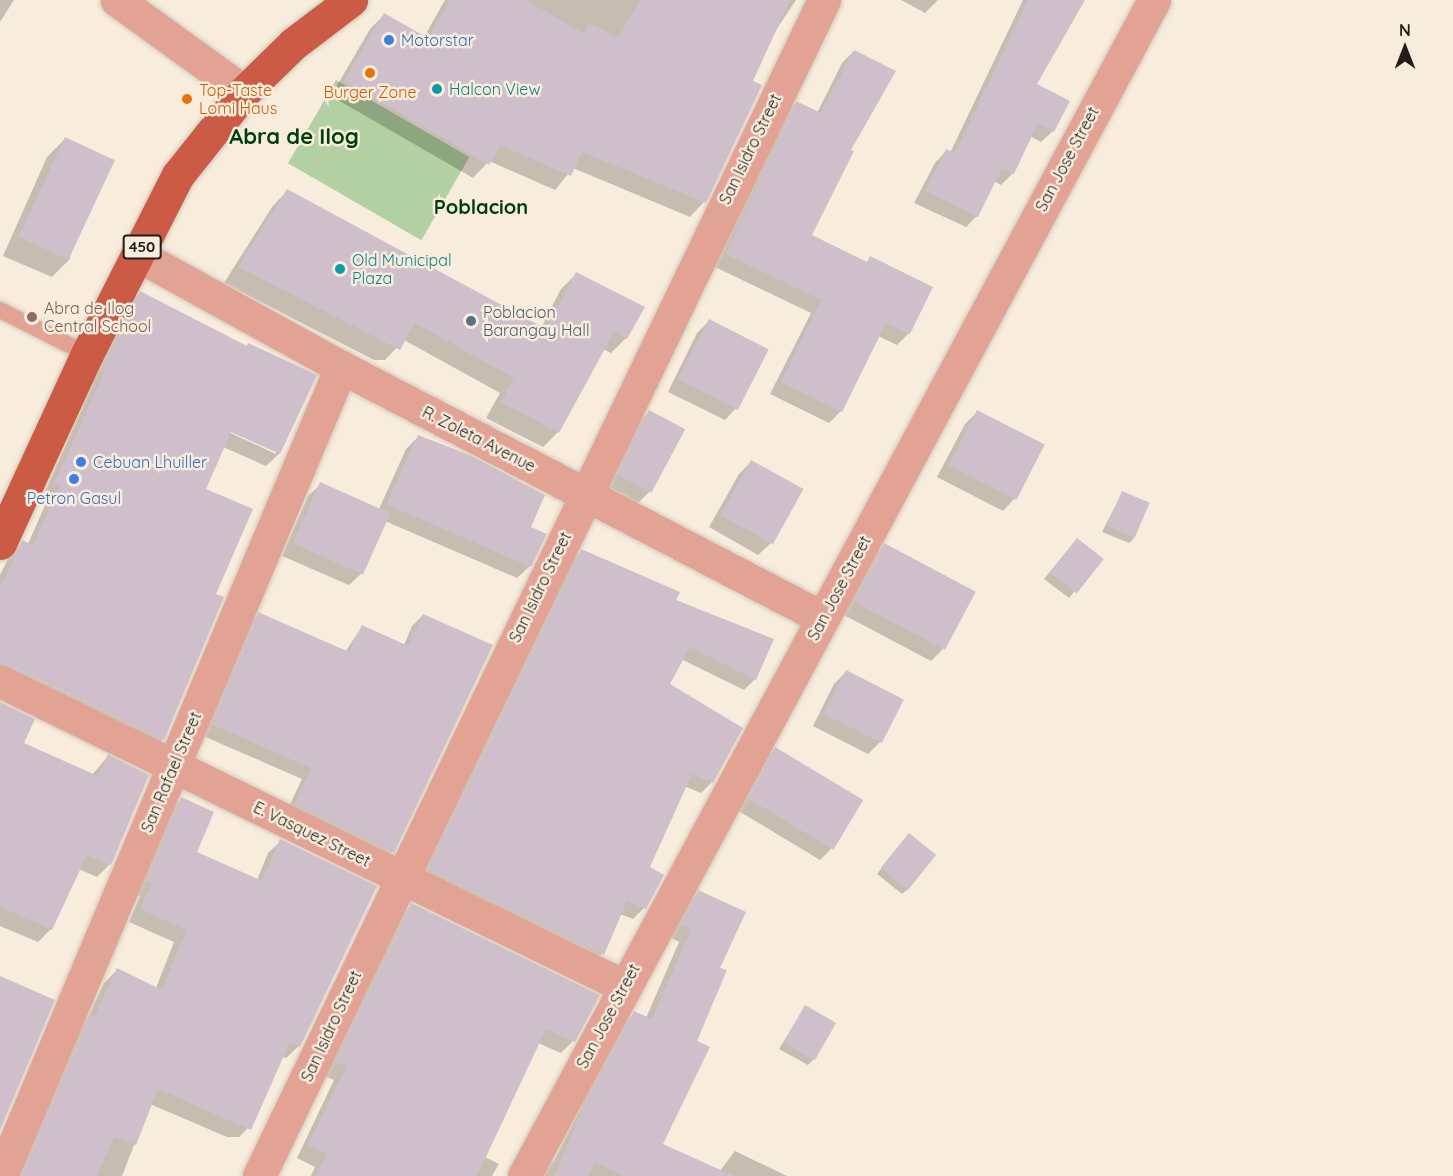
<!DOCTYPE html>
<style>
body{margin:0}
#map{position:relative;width:1453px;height:1176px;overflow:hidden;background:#f8eddd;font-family:Quicksand,sans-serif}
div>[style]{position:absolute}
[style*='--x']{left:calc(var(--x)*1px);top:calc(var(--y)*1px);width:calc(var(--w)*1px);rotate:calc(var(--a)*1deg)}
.green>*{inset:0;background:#b2d0a1;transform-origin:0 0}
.shadow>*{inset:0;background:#0003}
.building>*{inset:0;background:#cebfcb;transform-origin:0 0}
.roads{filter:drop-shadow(0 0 2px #d1c8ba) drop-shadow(0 0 2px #d1c8ba)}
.service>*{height:16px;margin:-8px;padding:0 8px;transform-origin:8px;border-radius:8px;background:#e2a294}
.minor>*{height:33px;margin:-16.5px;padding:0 16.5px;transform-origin:16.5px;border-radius:16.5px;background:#e2a294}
.primary>*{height:33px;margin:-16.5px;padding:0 16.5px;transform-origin:16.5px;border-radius:16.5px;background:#cc5b45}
.dots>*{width:16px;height:16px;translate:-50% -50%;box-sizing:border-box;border:3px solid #f8eddd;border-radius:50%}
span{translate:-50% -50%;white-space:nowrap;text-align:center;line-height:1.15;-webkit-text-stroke:5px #f8eddd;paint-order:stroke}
.shield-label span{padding:2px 4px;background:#f8eddd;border:2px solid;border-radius:4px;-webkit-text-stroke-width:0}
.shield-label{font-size:15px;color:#221d18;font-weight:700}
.shop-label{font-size:16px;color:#366cbe}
.left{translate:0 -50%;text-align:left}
.culture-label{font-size:16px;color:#0d838f}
.food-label{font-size:16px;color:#c56008}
.street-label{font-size:16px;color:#221d18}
.education-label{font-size:16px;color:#785e54}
.service-label{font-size:16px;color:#4e5e75}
.quarter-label{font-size:20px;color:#003e0c;font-weight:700}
.district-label{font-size:22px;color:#003e0c;font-weight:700}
.north{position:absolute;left:1375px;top:18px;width:60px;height:60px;-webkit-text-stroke:4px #f8eddd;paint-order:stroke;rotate:0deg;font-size:16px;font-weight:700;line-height:24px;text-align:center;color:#221d18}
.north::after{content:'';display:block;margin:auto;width:21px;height:27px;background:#221d18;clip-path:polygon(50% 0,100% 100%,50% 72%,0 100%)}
</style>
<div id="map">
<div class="green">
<i style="left:336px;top:80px;width:154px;height:96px;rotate:30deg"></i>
</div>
<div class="shadow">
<i style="clip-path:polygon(0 0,14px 0,0 22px)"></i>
<i style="clip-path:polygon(445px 0,796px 0,772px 36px,751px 81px,704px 202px,690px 217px,573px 168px,555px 190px,489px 161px,473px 178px,331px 96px,370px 29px,385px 14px,424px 37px)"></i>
<i style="clip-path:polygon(901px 0,938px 0,925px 13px)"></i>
<i style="clip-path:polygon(1023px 0,1084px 0,1034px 84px,1053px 131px,1041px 142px,1030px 136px,1013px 173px,1001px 185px,994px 181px,977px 216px,966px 227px,914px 203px,935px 163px,946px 151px,950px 153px)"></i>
<i style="clip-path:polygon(854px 51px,849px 150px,810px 235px,866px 263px,871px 258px,931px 288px,909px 333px,897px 345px,878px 336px,841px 411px,829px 423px,770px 394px,811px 313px,715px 267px,784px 115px,796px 103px,817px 113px,842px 63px)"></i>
<i style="clip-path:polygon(65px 139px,70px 259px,52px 277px,3px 256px,47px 157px)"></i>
<i style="clip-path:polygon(287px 191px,541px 328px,561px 289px,576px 274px,626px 338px,611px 353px,603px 349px,558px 432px,543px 447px,486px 418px,500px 393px,404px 340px,385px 360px,374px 360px,224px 283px,272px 207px)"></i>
<i style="clip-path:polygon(evenodd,140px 293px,246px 348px,315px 376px,279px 454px,266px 466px,223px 447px,204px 489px,214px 594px,222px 598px,163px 739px,150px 752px,0 679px,0 575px,10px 555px,22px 542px,28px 544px,48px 498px,43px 496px,93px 384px,89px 382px,128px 305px,140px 293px,225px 428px,276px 451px,276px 454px,224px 430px,225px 428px)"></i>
<i style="clip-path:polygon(709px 321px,767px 349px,737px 407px,725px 420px,668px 392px,697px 333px)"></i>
<i style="clip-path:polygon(649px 412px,683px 430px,650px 491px,638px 503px,606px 486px,637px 424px)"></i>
<i style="clip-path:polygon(977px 412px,1043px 445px,1015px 498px,1003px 511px,937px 477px,965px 424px)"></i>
<i style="clip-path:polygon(418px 437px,529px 528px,530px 566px,517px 578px,385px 521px,362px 573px,349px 585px,282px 556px,308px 496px,321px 484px,379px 509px,406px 449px)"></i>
<i style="clip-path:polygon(751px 462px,771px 543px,758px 555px,709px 527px,739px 474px)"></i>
<i style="clip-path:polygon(1122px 493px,1135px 537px,1129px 543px,1102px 532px)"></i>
<i style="clip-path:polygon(885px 545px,943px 649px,931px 661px,842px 614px,873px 557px)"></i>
<i style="clip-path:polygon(1071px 546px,1102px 559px,1069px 598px,1044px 579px)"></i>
<i style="clip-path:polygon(581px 551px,674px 601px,755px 679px,744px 690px,681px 659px,668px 685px,712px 782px,701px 793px,684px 786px,648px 868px,662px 876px,644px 908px,633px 919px,620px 914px,602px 954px,591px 965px,417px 880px,570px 562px)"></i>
<i style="clip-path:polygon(259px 614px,345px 652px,362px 627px,404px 645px,412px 626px,423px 615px,392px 852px,382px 862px,285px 815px,302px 779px,201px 735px,248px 625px)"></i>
<i style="clip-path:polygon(846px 672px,902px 699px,881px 741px,868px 754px,813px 726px,834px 684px)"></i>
<i style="clip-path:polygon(0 702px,33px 720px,22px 744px,92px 775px,108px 756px,110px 864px,97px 877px,79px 869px,51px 929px,38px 942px,0 926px)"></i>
<i style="clip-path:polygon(775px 749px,832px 848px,820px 860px,737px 810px,763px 762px)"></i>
<i style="clip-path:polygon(181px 799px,195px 852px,257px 880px,268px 853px,281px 841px,299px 1046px,286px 1058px,282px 1057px,252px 1124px,239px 1137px,227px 1137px,150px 1104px,122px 1176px,15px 1176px,77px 1030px,87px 1019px,104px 983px,117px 970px,156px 988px,174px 942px,129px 922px,140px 896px,134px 893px,168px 812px)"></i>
<i style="clip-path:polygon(904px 840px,908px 889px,902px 894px,877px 874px)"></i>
<i style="clip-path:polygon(699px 892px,718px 968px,661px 1145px,707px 1176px,541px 1176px,555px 1159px,622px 1025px,634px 1013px,646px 1018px,679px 942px,669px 937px,686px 905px)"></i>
<i style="clip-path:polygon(411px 905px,573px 1041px,561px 1053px,538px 1043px,485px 1157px,499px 1164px,492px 1176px,311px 1176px,315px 1167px,297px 1158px,334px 1080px,323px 1075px,399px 917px)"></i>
<i style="clip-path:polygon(805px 1007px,814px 1059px,808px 1065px,779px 1049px)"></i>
<i style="clip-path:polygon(735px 1151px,787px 1176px,716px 1176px)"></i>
</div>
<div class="building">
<i style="clip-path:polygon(450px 0,526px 0,584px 34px,589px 23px,618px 38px,640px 0,790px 0,753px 81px,762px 85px,706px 203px,582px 152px,571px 176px,500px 145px,489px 165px,344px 81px,384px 13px,428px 38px)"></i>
<i style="clip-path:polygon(1028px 0,1085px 0,1037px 84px,1070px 101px,1054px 132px,1038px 123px,1014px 174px,1002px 168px,978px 217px,925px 191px,946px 149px,955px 153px)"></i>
<i style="clip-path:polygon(854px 50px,896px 71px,851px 150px,854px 151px,812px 235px,867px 262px,870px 256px,933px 287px,910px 334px,886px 323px,842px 412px,781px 382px,821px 300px,726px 254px,796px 101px,821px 113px)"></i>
<i style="left:65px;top:137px;width:55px;height:110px;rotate:25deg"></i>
<i style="clip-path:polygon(287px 189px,546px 329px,576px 272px,645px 307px,627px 339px,614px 332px,559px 433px,501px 402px,514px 378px,415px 323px,400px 350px,238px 267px)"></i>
<i style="clip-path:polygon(140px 291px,247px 346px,248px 343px,317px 375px,280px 454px,231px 432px,206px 489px,253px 509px,216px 594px,224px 597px,164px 740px,0 662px,0 588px,22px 540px,33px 545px,60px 486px,54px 483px,105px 371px,101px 369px)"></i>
<i style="left:709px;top:319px;width:67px;height:68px;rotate:27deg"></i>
<i style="left:649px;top:410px;width:41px;height:72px;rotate:28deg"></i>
<i style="left:977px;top:410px;width:76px;height:62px;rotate:27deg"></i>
<i style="clip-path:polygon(418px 435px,472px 456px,545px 495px,531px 527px,547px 534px,531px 567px,386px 504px)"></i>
<i style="left:751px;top:460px;width:60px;height:63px;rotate:29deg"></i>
<i style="left:320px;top:482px;width:77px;height:67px;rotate:24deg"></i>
<i style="left:1122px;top:491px;width:30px;height:38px;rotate:23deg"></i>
<i style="left:1077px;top:538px;width:34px;height:44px;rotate:38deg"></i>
<i style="left:884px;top:543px;width:104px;height:66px;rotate:28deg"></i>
<i style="clip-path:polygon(581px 549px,680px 592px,676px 600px,774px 639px,756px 680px,690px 647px,670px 684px,743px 728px,713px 783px,692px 774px,650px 867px,664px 875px,646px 909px,627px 901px,604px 955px,427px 869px)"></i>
<i style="clip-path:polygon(258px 612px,349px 652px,362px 625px,408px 646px,423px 614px,493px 645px,394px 853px,295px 804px,311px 768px,211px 724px)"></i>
<i style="left:846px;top:670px;width:65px;height:49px;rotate:27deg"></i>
<i style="clip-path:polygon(0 702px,35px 719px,24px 743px,98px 776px,108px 754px,149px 775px,111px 865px,87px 855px,52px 930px,0 907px)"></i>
<i style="left:775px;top:747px;width:103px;height:58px;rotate:31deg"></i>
<i style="clip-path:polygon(181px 797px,214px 812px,197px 852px,262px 881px,280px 839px,377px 886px,300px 1047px,290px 1042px,251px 1130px,158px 1089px,136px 1145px,114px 1137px,97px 1176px,21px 1176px,89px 1015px,94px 1017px,117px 968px,162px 990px,186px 930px,140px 909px,152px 883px,146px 880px)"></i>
<i style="left:909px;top:833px;width:35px;height:45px;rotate:39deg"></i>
<i style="clip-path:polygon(698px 890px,746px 912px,720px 968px,727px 970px,697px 1041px,710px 1047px,663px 1144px,734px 1176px,625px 1176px,594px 1163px,589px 1176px,554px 1176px,588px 1096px,634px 1011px,652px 1019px,691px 929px,680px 925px)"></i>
<i style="clip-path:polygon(411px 903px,600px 995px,575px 1042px,546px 1029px,477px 1176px,316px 1176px,327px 1154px,308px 1145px,346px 1067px,335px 1062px)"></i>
<i style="clip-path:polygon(0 976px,55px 1000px,0 1130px)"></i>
<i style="left:805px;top:1005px;width:36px;height:43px;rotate:30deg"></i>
</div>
<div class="roads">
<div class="service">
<i style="--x:0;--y:310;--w:97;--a:26.8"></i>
</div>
<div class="minor">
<i style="--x:117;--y:0;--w:157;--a:35.9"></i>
<i style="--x:138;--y:255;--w:232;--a:28.9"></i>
<i style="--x:341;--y:367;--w:543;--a:27.51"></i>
<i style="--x:0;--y:681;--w:695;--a:26.05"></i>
<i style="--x:1;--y:1176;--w:878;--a:-67.2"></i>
<i style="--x:259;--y:1176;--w:1305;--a:-64.34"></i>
<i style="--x:524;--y:1176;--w:1334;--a:-61.82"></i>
</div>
<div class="primary">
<i style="--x:0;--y:543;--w:208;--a:-65.3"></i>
<i style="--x:87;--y:354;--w:201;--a:-63.1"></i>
<i style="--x:178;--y:175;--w:106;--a:-51.5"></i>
<i style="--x:244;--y:92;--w:69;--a:-44.4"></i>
<i style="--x:293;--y:44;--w:73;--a:-37.2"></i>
</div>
</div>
<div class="dots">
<i style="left:389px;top:40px;background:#3f7fe0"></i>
<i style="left:370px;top:73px;background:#e8710a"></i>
<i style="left:437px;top:89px;background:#0f9aa8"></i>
<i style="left:187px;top:99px;background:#e8710a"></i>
<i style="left:340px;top:269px;background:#0f9aa8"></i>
<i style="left:32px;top:317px;background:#8d6e63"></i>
<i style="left:471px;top:321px;background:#5c6f8a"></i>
<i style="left:81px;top:462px;background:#3f7fe0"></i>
<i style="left:74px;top:479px;background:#3f7fe0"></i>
</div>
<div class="shield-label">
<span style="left:142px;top:247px">450</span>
</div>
<div class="shop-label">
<span class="left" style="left:401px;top:40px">Motorstar</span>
<span class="left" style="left:93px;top:462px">Cebuan Lhuiller</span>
<span style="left:74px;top:498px">Petron Gasul</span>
</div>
<div class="culture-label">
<span class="left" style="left:449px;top:89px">Halcon View</span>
<span class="left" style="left:352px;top:269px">Old Municipal<br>Plaza</span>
</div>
<div class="food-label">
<span class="left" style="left:199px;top:99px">Top-Taste<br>Lomi Haus</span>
<span style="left:370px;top:92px">Burger Zone</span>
</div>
<div class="street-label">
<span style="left:750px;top:149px;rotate:-64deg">San Isidro Street</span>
<span style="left:1067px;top:159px;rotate:-62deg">San Jose Street</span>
<span style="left:479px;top:439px;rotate:27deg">R. Zoleta Avenue</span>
<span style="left:540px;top:587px;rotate:-64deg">San Isidro Street</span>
<span style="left:839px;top:588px;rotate:-62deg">San Jose Street</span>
<span style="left:171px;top:772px;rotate:-67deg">San Rafael Street</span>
<span style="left:312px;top:834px;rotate:26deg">E. Vasquez Street</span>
<span style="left:608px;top:1016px;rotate:-62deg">San Jose Street</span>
<span style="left:331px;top:1026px;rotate:-65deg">San Isidro Street</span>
</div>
<div class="education-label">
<span class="left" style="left:44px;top:317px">Abra de Ilog<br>Central School</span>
</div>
<div class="service-label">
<span class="left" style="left:483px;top:321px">Poblacion<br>Barangay Hall</span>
</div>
<div class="quarter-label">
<span style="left:481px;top:206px">Poblacion</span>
</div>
<div class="district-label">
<span style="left:294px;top:137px">Abra de Ilog</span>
</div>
<div class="north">N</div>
</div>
